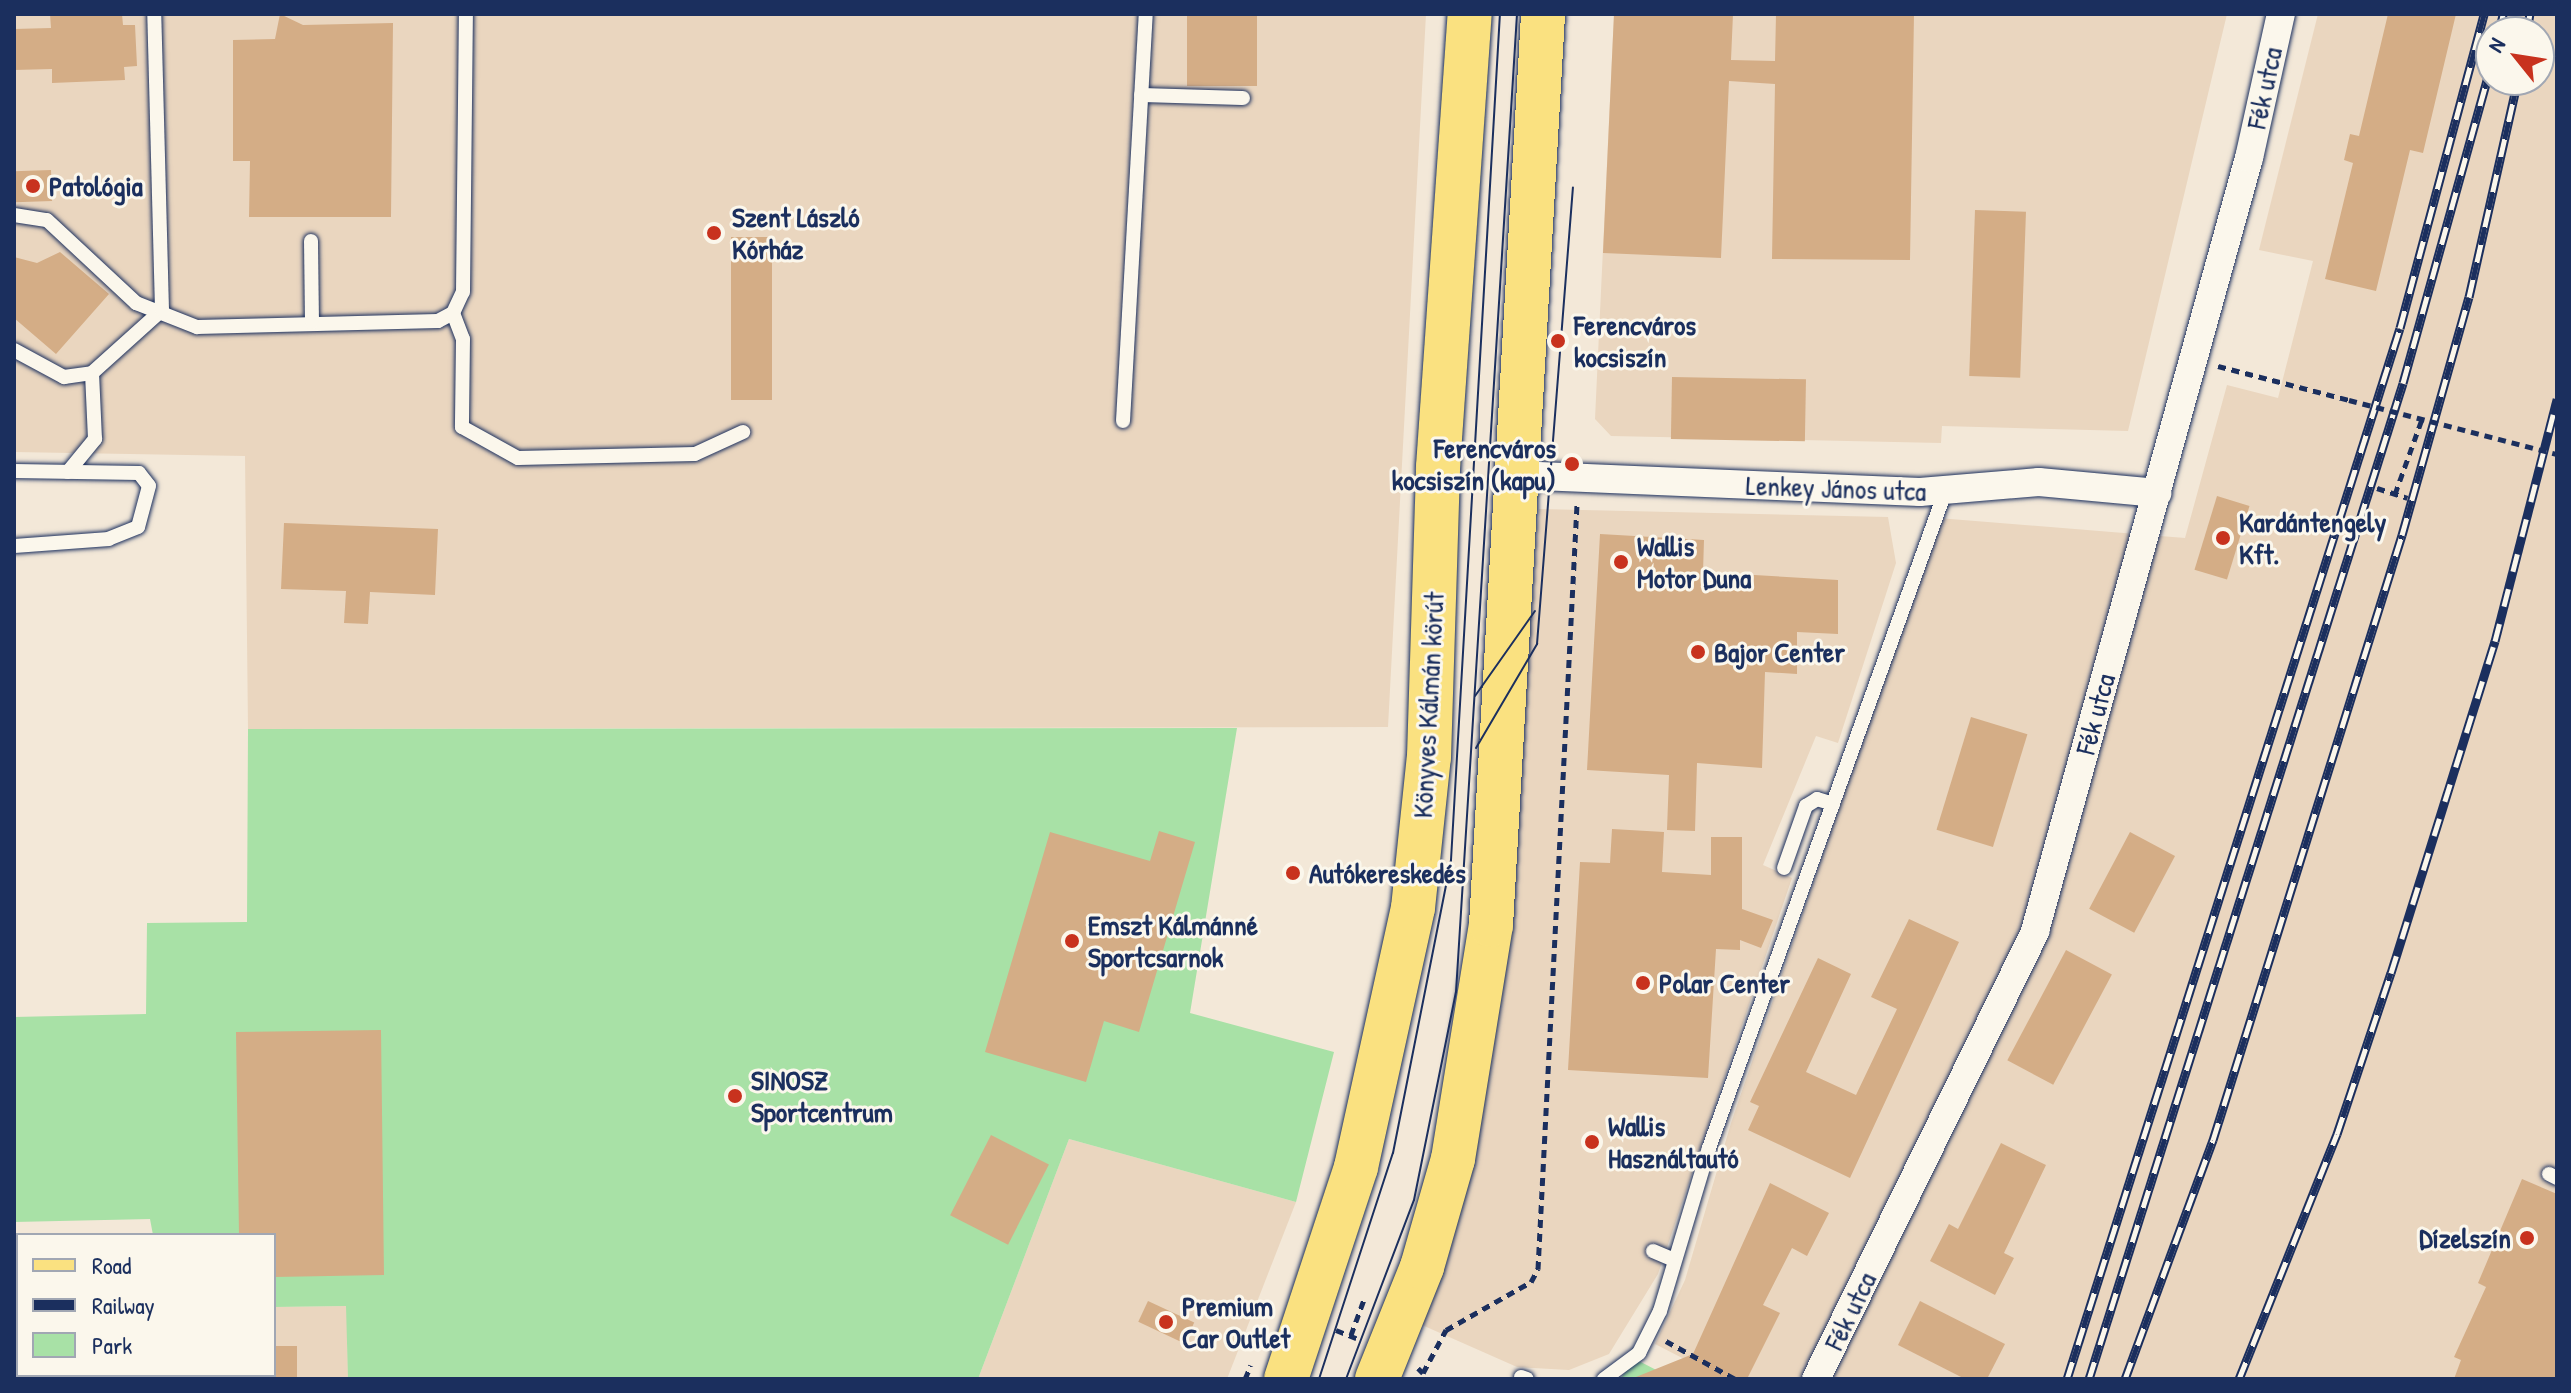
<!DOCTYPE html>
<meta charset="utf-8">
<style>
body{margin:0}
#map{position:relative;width:2571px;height:1393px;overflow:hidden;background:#f3e8d8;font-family:"Patrick Hand",sans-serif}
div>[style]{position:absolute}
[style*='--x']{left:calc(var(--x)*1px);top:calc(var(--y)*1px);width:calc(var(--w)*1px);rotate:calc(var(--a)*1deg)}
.built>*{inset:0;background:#ead6bf}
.green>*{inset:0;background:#a8e1a6}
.building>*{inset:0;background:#d4ad86;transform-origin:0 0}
.path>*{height:5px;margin-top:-2.5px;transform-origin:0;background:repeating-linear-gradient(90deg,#1b2f5e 0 8px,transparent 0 14px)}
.roads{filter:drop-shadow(0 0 2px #1b2f5e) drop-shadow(0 0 2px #1b2f5e)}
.lane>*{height:14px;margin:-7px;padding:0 7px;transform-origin:7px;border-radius:7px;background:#fbf7ec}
.street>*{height:28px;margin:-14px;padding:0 14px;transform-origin:14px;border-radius:14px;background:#fbf7ec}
.primary>*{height:44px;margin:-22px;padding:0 22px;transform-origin:22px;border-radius:22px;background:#fae180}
.tram>*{height:2px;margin:-1px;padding:0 1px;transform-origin:1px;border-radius:1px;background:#1b2f5e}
.rail>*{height:9px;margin-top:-4.5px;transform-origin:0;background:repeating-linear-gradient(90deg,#fbf7ec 0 18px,#1b2f5e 0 36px);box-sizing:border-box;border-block:2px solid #1b2f5e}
.path-bridge>*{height:5px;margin-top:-2.5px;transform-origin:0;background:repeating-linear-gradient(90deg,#1b2f5e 0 8px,transparent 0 14px)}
.dots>*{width:22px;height:22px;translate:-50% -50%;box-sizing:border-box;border:4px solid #fbf7ec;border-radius:50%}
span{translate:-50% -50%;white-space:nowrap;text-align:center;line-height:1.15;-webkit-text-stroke:6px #fbf7ec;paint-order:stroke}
.street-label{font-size:28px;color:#1b2f5e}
.poi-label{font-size:28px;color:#1b2f5e;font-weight:700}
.left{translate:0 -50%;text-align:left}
.right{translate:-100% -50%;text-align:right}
.frame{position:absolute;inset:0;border:16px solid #1b2f5e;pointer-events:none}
.legend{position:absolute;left:16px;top:1233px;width:260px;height:144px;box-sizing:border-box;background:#fbf7ec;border:2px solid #a1a7b3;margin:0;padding:10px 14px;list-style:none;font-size:24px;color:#1b2f5e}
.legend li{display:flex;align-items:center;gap:16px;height:40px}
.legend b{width:40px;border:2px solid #a1a7b3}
.north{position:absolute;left:2475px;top:16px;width:80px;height:80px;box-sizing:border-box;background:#fbf7ec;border:2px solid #a1a7b3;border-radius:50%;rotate:300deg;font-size:22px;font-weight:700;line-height:32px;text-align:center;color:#1b2f5e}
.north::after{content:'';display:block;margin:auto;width:28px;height:36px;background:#c8321e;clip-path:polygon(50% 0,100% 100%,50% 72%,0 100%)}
</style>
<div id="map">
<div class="built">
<i style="clip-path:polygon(14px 14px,1426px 14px,1388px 727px,248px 729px,245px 456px,14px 452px)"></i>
<i style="clip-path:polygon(1614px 14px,2227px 14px,2128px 431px,1942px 426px,1941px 443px,1611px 436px,1595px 419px)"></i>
<i style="clip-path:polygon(evenodd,2318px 14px,2557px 14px,2557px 1379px,1723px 1379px,1655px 1344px,1685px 1280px,1731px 1123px,1938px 518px,2185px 538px,2227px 385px,2278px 398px,2313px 261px,2259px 250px,2318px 14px,2491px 32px,2539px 32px,2539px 80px,2491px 80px,2491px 32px)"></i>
<i style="clip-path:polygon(1539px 509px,1888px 517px,1896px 563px,1838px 743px,1816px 736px,1763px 865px,1792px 878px,1658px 1274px,1609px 1354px,1569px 1370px,1517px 1367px,1422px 1325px,1448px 1259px,1483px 1113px,1512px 867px)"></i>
<i style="clip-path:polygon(1069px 1139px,1296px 1202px,1227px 1379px,978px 1379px)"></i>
<i style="clip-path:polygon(347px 1306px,348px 1379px,168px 1379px,274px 1375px,274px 1307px)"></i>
</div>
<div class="green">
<i style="clip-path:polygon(1237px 728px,1190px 1013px,1334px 1052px,1296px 1202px,1069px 1139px,978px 1379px,348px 1379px,346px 1306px,274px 1307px,274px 1235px,153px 1235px,150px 1219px,14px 1222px,14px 1017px,146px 1014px,147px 923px,247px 922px,248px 729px)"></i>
<i style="clip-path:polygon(1635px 1359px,1664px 1374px,1661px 1379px,1620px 1379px)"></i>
</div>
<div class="building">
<i style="clip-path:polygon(50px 14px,122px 14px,123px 25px,135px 25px,137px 66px,124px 67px,125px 80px,52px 83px,52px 69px,14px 70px,14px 29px,51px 28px)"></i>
<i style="clip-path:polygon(280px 14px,303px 25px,393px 23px,391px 217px,249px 217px,250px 161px,233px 161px,233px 40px,275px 39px)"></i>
<i style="left:1187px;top:14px;width:70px;height:72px"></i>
<i style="clip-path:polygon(1614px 14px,1733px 14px,1731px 60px,1775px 61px,1776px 14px,1914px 14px,1910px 260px,1772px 259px,1775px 84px,1729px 81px,1721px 258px,1603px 253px)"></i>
<i style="clip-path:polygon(2388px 14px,2456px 14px,2423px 153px,2410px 150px,2376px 291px,2325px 279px,2353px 163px,2344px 160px,2350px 134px,2359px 136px)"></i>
<i style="left:51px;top:170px;width:31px;height:37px;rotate:88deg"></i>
<i style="left:1975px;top:210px;width:51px;height:166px;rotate:2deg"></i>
<i style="left:731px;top:237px;width:41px;height:163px"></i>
<i style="clip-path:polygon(60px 252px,109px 294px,56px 354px,14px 318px,14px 257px,37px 263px)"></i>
<i style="left:1672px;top:377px;width:134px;height:62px;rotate:1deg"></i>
<i style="left:2217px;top:496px;width:34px;height:77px;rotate:17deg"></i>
<i style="clip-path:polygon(284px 523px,438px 529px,435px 595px,370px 592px,368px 624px,344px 623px,346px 591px,281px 589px)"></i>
<i style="clip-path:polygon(1600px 534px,1704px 540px,1703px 572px,1838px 580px,1838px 634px,1797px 632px,1797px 674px,1765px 672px,1762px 768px,1697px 763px,1695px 831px,1667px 830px,1669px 775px,1587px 770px)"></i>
<i style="left:1971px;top:717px;width:59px;height:118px;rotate:17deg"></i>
<i style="clip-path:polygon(1612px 829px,1664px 832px,1662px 872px,1711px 875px,1711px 837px,1742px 837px,1742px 909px,1773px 920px,1761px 948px,1740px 940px,1740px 950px,1716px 949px,1708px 1078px,1568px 1070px,1580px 862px,1610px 863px)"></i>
<i style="clip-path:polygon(1159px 831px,1195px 842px,1139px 1032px,1104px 1021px,1086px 1082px,985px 1052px,1050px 832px,1150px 861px)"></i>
<i style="left:2130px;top:832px;width:51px;height:87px;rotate:28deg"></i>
<i style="clip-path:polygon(1909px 919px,1959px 942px,1850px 1178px,1748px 1130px,1759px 1106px,1750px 1102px,1818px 958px,1851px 974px,1806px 1072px,1856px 1095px,1897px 1009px,1871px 997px)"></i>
<i style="left:2066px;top:950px;width:52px;height:125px;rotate:28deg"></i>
<i style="clip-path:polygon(381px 1030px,384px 1275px,274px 1277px,274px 1235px,239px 1235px,236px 1032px)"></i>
<i style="left:991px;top:1135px;width:65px;height:90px;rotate:27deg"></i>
<i style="clip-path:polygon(2001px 1143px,2046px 1165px,2004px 1253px,2014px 1258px,1995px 1295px,1930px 1261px,1949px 1224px,1958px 1229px)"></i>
<i style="clip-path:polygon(2522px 1179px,2557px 1194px,2557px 1379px,2454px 1379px,2461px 1360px,2454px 1357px,2486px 1287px,2478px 1283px)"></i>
<i style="clip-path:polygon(1770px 1183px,1829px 1213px,1807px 1256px,1792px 1248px,1763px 1305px,1780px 1313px,1747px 1379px,1631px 1379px,1693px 1354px)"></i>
<i style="left:1148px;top:1301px;width:51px;height:23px;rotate:25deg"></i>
<i style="clip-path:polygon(1920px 1301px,2005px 1344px,1987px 1379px,1965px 1379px,1898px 1345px)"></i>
<i style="left:274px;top:1346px;width:23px;height:33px"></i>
</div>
<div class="path">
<i style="--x:2218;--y:366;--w:135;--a:14.5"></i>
<i style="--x:2377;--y:488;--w:32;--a:18"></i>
<i style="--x:2395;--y:494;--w:80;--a:-70.2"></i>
<i style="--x:1336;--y:1330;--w:22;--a:22"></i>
<i style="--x:1351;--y:1335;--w:38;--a:-70"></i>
<i style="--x:1666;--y:1341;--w:79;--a:28.8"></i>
<i style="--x:1418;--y:1368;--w:7;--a:45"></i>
<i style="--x:1423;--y:1373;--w:49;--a:-61.9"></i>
<i style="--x:1446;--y:1330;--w:98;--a:-29.5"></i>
<i style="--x:1531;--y:1282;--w:15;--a:-62"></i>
<i style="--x:1538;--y:1269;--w:766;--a:-87.08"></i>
<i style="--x:1245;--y:1379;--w:15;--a:-67"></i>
</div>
<div class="roads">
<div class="lane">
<i style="--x:1141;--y:95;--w:102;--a:1.7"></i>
<i style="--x:14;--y:215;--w:33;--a:9"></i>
<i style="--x:47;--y:220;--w:122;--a:43"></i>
<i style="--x:136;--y:303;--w:66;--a:21.5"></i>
<i style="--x:197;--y:327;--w:241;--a:-1.4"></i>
<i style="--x:438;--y:321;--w:17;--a:-28"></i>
<i style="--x:453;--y:313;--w:23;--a:-65"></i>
<i style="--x:463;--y:292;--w:278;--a:-89.4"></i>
<i style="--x:311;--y:241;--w:81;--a:89.3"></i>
<i style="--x:453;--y:313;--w:28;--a:69"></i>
<i style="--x:463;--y:339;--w:88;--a:90.7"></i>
<i style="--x:462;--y:427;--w:64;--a:29"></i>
<i style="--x:518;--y:458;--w:177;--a:-1.3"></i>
<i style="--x:695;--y:454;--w:53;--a:-24.6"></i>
<i style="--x:14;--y:350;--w:57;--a:28.4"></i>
<i style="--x:64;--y:377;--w:28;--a:-8"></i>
<i style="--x:92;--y:373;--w:94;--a:-42"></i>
<i style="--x:162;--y:310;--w:296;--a:-91.5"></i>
<i style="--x:1123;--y:421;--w:408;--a:-86.8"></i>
<i style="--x:14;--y:471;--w:125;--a:0.9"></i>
<i style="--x:139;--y:473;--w:16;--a:52"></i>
<i style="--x:149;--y:486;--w:42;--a:105"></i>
<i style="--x:138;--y:527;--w:31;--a:158"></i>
<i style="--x:109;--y:539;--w:95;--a:175.8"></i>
<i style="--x:68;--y:472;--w:43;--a:-50.7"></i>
<i style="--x:95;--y:439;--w:66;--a:-92.6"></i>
<i style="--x:1784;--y:868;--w:66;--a:-70.5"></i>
<i style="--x:1806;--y:806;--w:13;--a:-32"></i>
<i style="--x:1817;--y:799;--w:17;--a:17"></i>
<i style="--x:2549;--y:1174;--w:9;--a:27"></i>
<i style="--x:1653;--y:1251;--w:23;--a:23"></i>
<i style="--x:1521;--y:1377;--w:6;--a:18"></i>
<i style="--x:1604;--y:1379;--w:44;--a:-36.6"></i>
<i style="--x:1639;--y:1353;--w:47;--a:-63.4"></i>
<i style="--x:1660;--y:1311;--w:170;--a:-73.3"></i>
<i style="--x:1709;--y:1148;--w:697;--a:-70.21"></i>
</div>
<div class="street">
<i style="--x:1515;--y:475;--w:405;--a:2.4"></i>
<i style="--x:1920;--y:492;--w:119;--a:-4.8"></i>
<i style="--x:2039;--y:482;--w:119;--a:5.3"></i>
<i style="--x:1816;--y:1379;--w:499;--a:-63.9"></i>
<i style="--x:2035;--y:931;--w:802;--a:-74.53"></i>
<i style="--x:2249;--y:158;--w:148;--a:-77.5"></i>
</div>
<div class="primary">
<i style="--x:1286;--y:1379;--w:223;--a:-71.7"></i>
<i style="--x:1356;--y:1167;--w:265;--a:-77.6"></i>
<i style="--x:1413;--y:908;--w:152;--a:-84"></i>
<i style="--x:1429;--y:757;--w:290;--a:-88.2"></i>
<i style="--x:1438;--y:467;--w:454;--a:-86"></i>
<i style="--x:1377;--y:1379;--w:121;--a:-68.1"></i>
<i style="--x:1422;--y:1267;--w:112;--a:-74"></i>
<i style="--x:1453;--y:1159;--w:237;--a:-80.8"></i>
<i style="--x:1491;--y:925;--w:912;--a:-86.73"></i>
</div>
</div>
<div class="tram">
<i style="--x:1475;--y:696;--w:104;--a:-54.8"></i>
<i style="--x:1476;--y:748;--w:121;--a:-59.6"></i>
<i style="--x:1537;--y:644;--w:458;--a:-85.5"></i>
<i style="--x:1319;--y:1379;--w:238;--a:-71.9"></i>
<i style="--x:1393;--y:1153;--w:299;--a:-78.8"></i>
<i style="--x:1451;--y:860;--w:847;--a:-86.69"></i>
<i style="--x:1346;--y:1379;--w:191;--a:-69.2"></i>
<i style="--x:1414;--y:1200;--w:212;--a:-78.6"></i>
<i style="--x:1456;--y:992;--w:980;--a:-86.43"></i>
</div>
<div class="rail">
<i style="--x:2499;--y:32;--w:18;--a:-77"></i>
<i style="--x:2527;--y:32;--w:18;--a:-81"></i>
<i style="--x:2067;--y:1379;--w:1102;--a:-72.42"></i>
<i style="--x:2400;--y:328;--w:325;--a:-75"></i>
<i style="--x:2089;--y:1379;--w:1044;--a:-72.5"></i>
<i style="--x:2403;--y:383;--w:329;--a:-74.5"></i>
<i style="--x:2125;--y:1379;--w:255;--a:-69.8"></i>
<i style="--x:2213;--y:1140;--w:634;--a:-72.65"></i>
<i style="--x:2402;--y:535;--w:247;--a:-74.3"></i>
<i style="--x:2469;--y:297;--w:222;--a:-77.3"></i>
<i style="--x:2239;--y:1379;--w:264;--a:-68.2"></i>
<i style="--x:2337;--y:1134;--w:170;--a:-71.5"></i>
<i style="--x:2391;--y:973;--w:348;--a:-72.6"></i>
<i style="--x:2495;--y:641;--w:250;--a:-75.6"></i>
</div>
<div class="path-bridge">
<i style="--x:2349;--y:400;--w:215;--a:14.6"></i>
</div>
<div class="dots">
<i style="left:33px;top:186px;background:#c8321e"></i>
<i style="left:714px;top:233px;background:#c8321e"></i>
<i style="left:1558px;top:341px;background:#c8321e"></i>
<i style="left:1572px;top:464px;background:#c8321e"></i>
<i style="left:2223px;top:538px;background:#c8321e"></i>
<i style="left:1621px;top:562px;background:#c8321e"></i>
<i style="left:1698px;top:652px;background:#c8321e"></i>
<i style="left:1293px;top:873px;background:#c8321e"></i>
<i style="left:1072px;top:941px;background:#c8321e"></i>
<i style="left:1643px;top:983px;background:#c8321e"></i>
<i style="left:735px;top:1096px;background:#c8321e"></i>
<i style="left:1592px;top:1142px;background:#c8321e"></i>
<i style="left:2527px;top:1238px;background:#c8321e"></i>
<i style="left:1166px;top:1322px;background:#c8321e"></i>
</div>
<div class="street-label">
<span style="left:2264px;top:88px;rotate:-78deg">Fék utca</span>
<span style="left:1836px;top:488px;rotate:2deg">Lenkey János utca</span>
<span style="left:1428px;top:705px;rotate:-87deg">Könyves Kálmán körút</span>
<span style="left:2095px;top:714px;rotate:-75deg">Fék utca</span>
<span style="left:1850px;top:1311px;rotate:-64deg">Fék utca</span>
</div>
<div class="poi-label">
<span class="left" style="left:49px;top:186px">Patológia</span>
<span class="left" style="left:732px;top:233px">Szent László<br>Kórház</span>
<span class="left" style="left:1574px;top:341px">Ferencváros<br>kocsiszín</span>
<span class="right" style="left:1556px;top:464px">Ferencváros<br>kocsiszín (kapu)</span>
<span class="left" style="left:2239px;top:538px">Kardántengely<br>Kft.</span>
<span class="left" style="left:1637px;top:562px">Wallis<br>Motor Duna</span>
<span class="left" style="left:1714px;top:652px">Bajor Center</span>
<span class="left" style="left:1309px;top:873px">Autókereskedés</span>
<span class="left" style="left:1088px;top:941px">Emszt Kálmánné<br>Sportcsarnok</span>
<span class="left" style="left:1659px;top:983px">Polar Center</span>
<span class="left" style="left:751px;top:1096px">SINOSZ<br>Sportcentrum</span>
<span class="left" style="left:1608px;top:1142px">Wallis<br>Használtautó</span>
<span class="right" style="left:2511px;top:1238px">Dízelszín</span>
<span class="left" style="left:1182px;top:1322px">Premium<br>Car Outlet</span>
</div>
<div class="frame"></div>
<ul class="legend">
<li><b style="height:10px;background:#fae180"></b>Road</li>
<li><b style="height:10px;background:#1b2f5e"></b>Railway</li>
<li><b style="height:22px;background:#a8e1a6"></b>Park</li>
</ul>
<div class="north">N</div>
</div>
